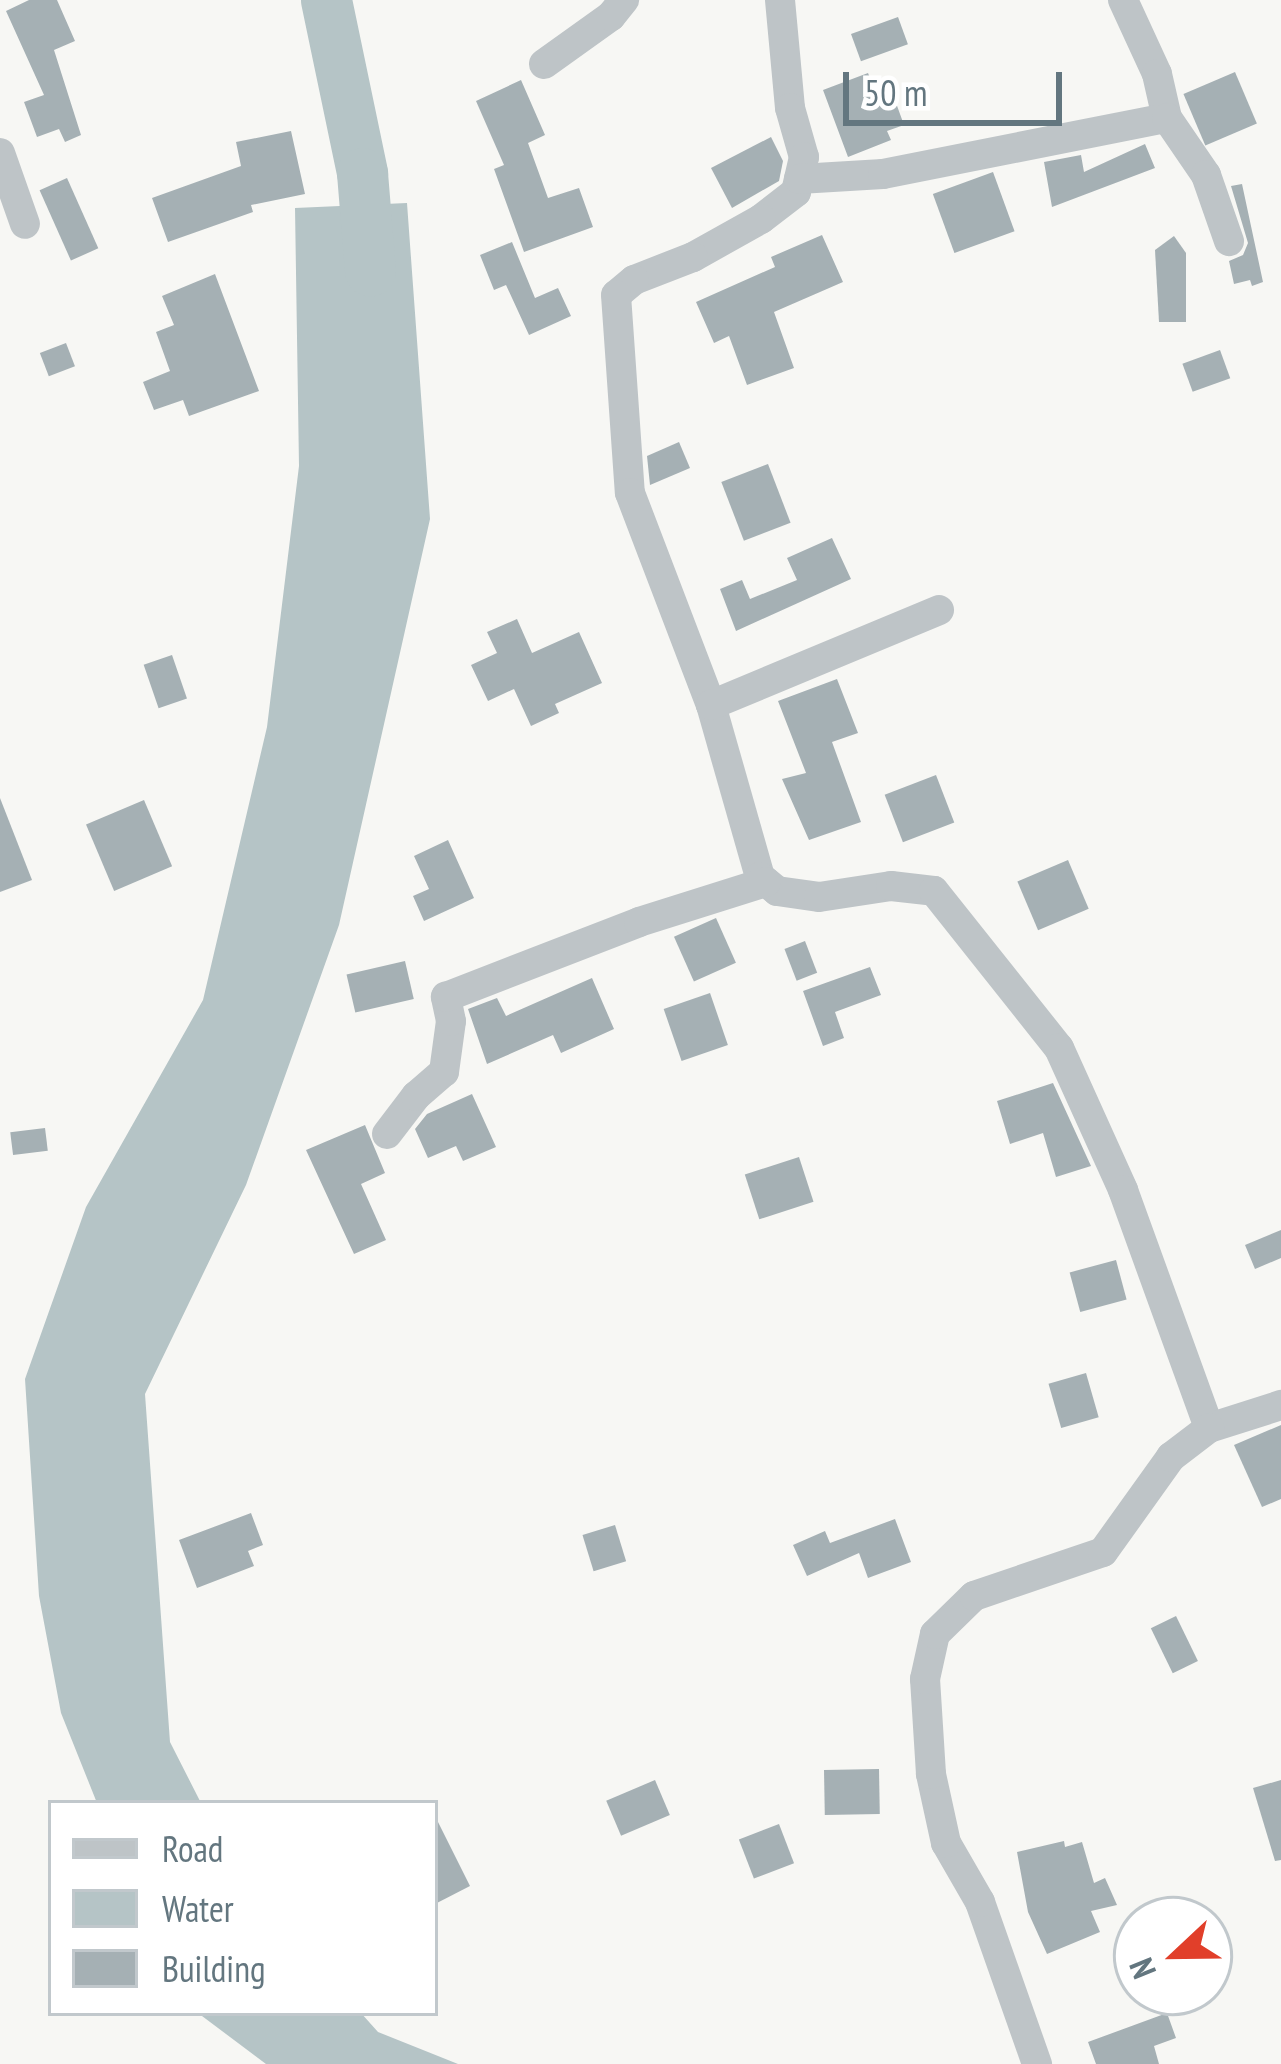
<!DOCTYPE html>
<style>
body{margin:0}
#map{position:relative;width:1281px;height:2064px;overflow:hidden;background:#f7f7f4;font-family:"PT Sans Narrow",sans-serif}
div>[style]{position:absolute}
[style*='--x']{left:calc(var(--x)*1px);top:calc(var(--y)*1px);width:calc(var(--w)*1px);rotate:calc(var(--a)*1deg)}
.water>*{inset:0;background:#b5c4c6}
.river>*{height:51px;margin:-25.5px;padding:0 25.5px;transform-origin:25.5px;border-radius:25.5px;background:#b5c4c6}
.building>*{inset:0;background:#a5b0b4;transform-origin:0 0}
.minor>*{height:30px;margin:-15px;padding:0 15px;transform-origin:15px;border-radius:15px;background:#bec4c7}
span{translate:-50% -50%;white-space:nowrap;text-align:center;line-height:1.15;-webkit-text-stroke:12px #fff;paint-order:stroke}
.legend{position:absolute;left:48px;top:1800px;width:390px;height:216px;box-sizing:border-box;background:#fff;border:3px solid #c1c8cc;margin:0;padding:15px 21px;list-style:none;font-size:36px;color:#63767f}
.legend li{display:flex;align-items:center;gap:24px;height:60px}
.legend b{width:60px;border:3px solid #c1c8cc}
.north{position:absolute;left:1113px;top:1896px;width:120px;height:120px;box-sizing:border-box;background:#fff;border:3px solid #c1c8cc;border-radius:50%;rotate:248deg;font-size:33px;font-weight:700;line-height:48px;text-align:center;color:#63767f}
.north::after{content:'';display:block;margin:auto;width:42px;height:54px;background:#e13f2a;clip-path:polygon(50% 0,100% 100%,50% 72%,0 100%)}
.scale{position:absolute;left:843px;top:72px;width:219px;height:54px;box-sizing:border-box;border:6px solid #63767f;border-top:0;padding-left:15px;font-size:36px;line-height:42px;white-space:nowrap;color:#63767f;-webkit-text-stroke:9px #fff;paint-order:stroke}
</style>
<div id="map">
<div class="water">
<i style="clip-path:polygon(407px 203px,430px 519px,339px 925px,246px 1185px,145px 1394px,170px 1742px,201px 1803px,97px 1803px,61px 1713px,39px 1596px,25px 1379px,86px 1207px,203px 1000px,267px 727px,299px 466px,295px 208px)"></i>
<i style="clip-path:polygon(198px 2013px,361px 2013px,378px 2032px,458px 2064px,266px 2064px)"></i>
</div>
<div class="river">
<i style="--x:326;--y:0;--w:177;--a:78.2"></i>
<i style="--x:362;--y:173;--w:98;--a:85.3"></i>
</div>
<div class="building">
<i style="clip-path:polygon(29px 0,57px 0,75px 41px,54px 50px,81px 135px,65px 142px,59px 129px,37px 137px,24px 102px,44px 95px,6px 11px)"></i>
<i style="left:898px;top:17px;width:29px;height:50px;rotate:70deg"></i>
<i style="left:1235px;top:72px;width:56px;height:56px;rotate:67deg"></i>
<i style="clip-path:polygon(868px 73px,882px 108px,896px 103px,904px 125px,887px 131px,891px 140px,848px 157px,823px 90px)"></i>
<i style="clip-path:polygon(521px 80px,545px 135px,528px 143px,548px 198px,579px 188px,593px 227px,524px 252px,494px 169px,504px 165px,476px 101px)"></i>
<i style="clip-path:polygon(291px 131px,305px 194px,251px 205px,253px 212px,168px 242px,152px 198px,241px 166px,236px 142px)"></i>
<i style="clip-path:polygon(771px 137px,783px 161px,779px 181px,732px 208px,711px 168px)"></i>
<i style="clip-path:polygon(1145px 144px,1155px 168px,1052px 207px,1044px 162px,1081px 155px,1084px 172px)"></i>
<i style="left:993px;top:172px;width:63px;height:64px;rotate:70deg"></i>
<i style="left:67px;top:178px;width:77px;height:30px;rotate:66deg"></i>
<i style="clip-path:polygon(1242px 184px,1263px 282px,1252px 286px,1250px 280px,1234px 284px,1229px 261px,1243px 255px,1248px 243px,1231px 186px)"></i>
<i style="clip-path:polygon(822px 235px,843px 282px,774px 312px,794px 368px,747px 385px,729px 336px,714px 343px,696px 302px,775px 267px,771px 257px)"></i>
<i style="clip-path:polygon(1174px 236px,1186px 253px,1186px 322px,1159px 322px,1155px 250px)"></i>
<i style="clip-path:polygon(512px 242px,535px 298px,558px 288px,571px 316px,529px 335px,506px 285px,494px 290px,480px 255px)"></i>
<i style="clip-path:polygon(215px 274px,259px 391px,189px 416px,183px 400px,154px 410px,143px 382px,170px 371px,156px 332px,174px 325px,162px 296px)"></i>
<i style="left:66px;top:343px;width:25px;height:28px;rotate:69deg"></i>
<i style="left:1220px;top:350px;width:30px;height:40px;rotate:70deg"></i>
<i style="clip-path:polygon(679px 442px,690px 468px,650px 485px,647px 456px)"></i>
<i style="left:768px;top:464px;width:63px;height:50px;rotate:69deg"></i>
<i style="clip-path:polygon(832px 538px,851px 579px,736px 631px,720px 589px,742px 580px,750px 599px,797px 580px,787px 558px)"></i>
<i style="clip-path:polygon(517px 619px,532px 653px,579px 632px,602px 683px,555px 704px,559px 713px,531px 726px,514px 689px,488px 701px,471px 665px,497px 653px,487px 632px)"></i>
<i style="left:172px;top:655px;width:46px;height:30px;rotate:71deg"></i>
<i style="clip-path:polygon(837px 679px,858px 733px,832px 742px,861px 822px,809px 840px,782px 779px,806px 773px,778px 701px)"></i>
<i style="left:936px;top:775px;width:51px;height:55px;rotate:69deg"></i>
<i style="clip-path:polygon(0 798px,32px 880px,0 892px)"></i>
<i style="left:144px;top:800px;width:72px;height:63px;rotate:67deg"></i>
<i style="clip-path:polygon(448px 840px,474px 898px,424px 921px,413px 896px,429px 889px,414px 856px)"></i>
<i style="left:1068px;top:860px;width:53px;height:55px;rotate:67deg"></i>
<i style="left:716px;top:918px;width:49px;height:46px;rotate:66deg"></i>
<i style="left:805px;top:941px;width:34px;height:22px;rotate:69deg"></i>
<i style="left:405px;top:961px;width:39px;height:60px;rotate:77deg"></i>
<i style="clip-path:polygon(870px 967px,881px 995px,835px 1012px,844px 1038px,823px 1046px,803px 991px)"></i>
<i style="clip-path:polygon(592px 978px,614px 1029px,561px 1053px,553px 1035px,487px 1064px,468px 1009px,497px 998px,506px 1016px)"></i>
<i style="left:710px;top:993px;width:55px;height:49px;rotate:71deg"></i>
<i style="clip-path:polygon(1053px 1083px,1091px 1166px,1056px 1177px,1043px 1133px,1010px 1144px,997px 1101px)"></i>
<i style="clip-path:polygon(472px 1094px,496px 1147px,463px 1161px,456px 1146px,428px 1158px,415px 1129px,427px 1114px)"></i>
<i style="clip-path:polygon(365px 1125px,385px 1173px,361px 1184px,386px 1240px,354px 1254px,306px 1150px)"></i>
<i style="left:45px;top:1128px;width:23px;height:35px;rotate:83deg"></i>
<i style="left:799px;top:1157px;width:47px;height:57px;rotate:72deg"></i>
<i style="clip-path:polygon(1281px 1230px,1281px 1258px,1255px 1269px,1245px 1245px)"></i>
<i style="left:1116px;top:1260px;width:41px;height:48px;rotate:75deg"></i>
<i style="left:1086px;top:1373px;width:46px;height:39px;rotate:74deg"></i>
<i style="clip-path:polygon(1281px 1425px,1281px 1499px,1262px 1507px,1234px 1445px)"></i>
<i style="clip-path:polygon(251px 1513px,263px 1545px,248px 1551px,254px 1566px,197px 1588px,179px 1540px)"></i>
<i style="clip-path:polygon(895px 1519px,911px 1562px,868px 1578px,859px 1553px,807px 1576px,793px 1545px,825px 1531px,830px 1543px)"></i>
<i style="left:615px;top:1525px;width:38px;height:34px;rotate:73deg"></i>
<i style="left:1176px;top:1616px;width:50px;height:28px;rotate:64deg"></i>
<i style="left:879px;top:1769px;width:45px;height:55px;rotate:89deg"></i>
<i style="left:655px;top:1780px;width:38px;height:53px;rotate:67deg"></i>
<i style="clip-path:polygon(1281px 1780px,1281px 1860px,1275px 1861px,1253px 1788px)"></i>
<i style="clip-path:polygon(435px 1816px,470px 1886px,435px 1904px)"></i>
<i style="left:779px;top:1824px;width:42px;height:43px;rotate:69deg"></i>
<i style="clip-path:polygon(1064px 1841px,1065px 1847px,1082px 1842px,1094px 1883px,1105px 1878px,1117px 1905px,1091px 1911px,1100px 1932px,1047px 1954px,1028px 1912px,1017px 1852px)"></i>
<i style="clip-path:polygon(1167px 2013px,1176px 2038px,1154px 2046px,1159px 2064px,1096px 2064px,1088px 2042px)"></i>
</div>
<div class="minor">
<i style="--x:780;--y:0;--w:108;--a:84.7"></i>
<i style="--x:790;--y:108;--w:51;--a:74.1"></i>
<i style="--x:804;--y:157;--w:36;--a:103"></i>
<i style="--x:796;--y:192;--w:44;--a:142.4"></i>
<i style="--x:761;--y:219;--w:78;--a:150.8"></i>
<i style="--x:693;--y:257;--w:63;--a:158.7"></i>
<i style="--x:634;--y:280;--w:23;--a:140"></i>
<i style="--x:616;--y:295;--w:198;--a:86"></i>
<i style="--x:630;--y:493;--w:227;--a:69.1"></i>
<i style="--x:711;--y:705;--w:179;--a:74.1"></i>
<i style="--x:760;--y:877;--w:22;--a:39"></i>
<i style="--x:777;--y:891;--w:42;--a:8.1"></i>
<i style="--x:819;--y:897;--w:73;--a:-8.7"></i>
<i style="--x:891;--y:886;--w:43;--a:6.6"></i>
<i style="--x:934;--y:891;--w:201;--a:51.5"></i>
<i style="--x:1059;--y:1048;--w:156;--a:65.7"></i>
<i style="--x:1123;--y:1190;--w:253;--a:70.1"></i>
<i style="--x:1209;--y:1428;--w:76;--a:-17.7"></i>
<i style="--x:1123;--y:0;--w:81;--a:65.3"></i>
<i style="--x:1157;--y:74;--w:45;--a:77.2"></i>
<i style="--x:544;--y:64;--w:82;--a:-35.6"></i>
<i style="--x:611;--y:16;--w:21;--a:-51"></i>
<i style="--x:0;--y:153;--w:75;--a:70.6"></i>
<i style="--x:799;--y:179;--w:84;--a:-3.4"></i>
<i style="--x:883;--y:174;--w:289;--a:-11.2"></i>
<i style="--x:1167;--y:118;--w:69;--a:55.6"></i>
<i style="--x:1206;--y:175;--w:70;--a:70.8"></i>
<i style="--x:711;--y:705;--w:247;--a:-22.6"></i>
<i style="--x:387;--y:1134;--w:48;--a:-52.7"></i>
<i style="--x:416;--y:1096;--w:37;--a:-41"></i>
<i style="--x:444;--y:1072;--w:51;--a:-82.2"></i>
<i style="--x:451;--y:1021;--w:25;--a:-102"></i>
<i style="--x:446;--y:997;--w:207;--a:-21.2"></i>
<i style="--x:639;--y:922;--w:133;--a:-17.5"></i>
<i style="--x:1037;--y:2064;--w:172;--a:-109.4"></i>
<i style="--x:980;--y:1902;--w:68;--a:-120"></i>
<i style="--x:946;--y:1843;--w:71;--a:-102.3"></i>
<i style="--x:931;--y:1774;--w:95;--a:-93.6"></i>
<i style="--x:925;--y:1679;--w:46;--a:-77.5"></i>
<i style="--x:935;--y:1634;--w:54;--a:-44.3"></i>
<i style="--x:974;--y:1596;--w:136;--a:-18.8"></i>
<i style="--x:1103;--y:1552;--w:117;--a:-54.4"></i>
<i style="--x:1171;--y:1457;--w:48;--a:-37.3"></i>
</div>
<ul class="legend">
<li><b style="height:15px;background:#bec4c7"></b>Road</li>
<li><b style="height:33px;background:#b5c4c6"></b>Water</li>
<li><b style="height:33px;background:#a5b0b4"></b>Building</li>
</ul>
<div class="north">N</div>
<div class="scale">50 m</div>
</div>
